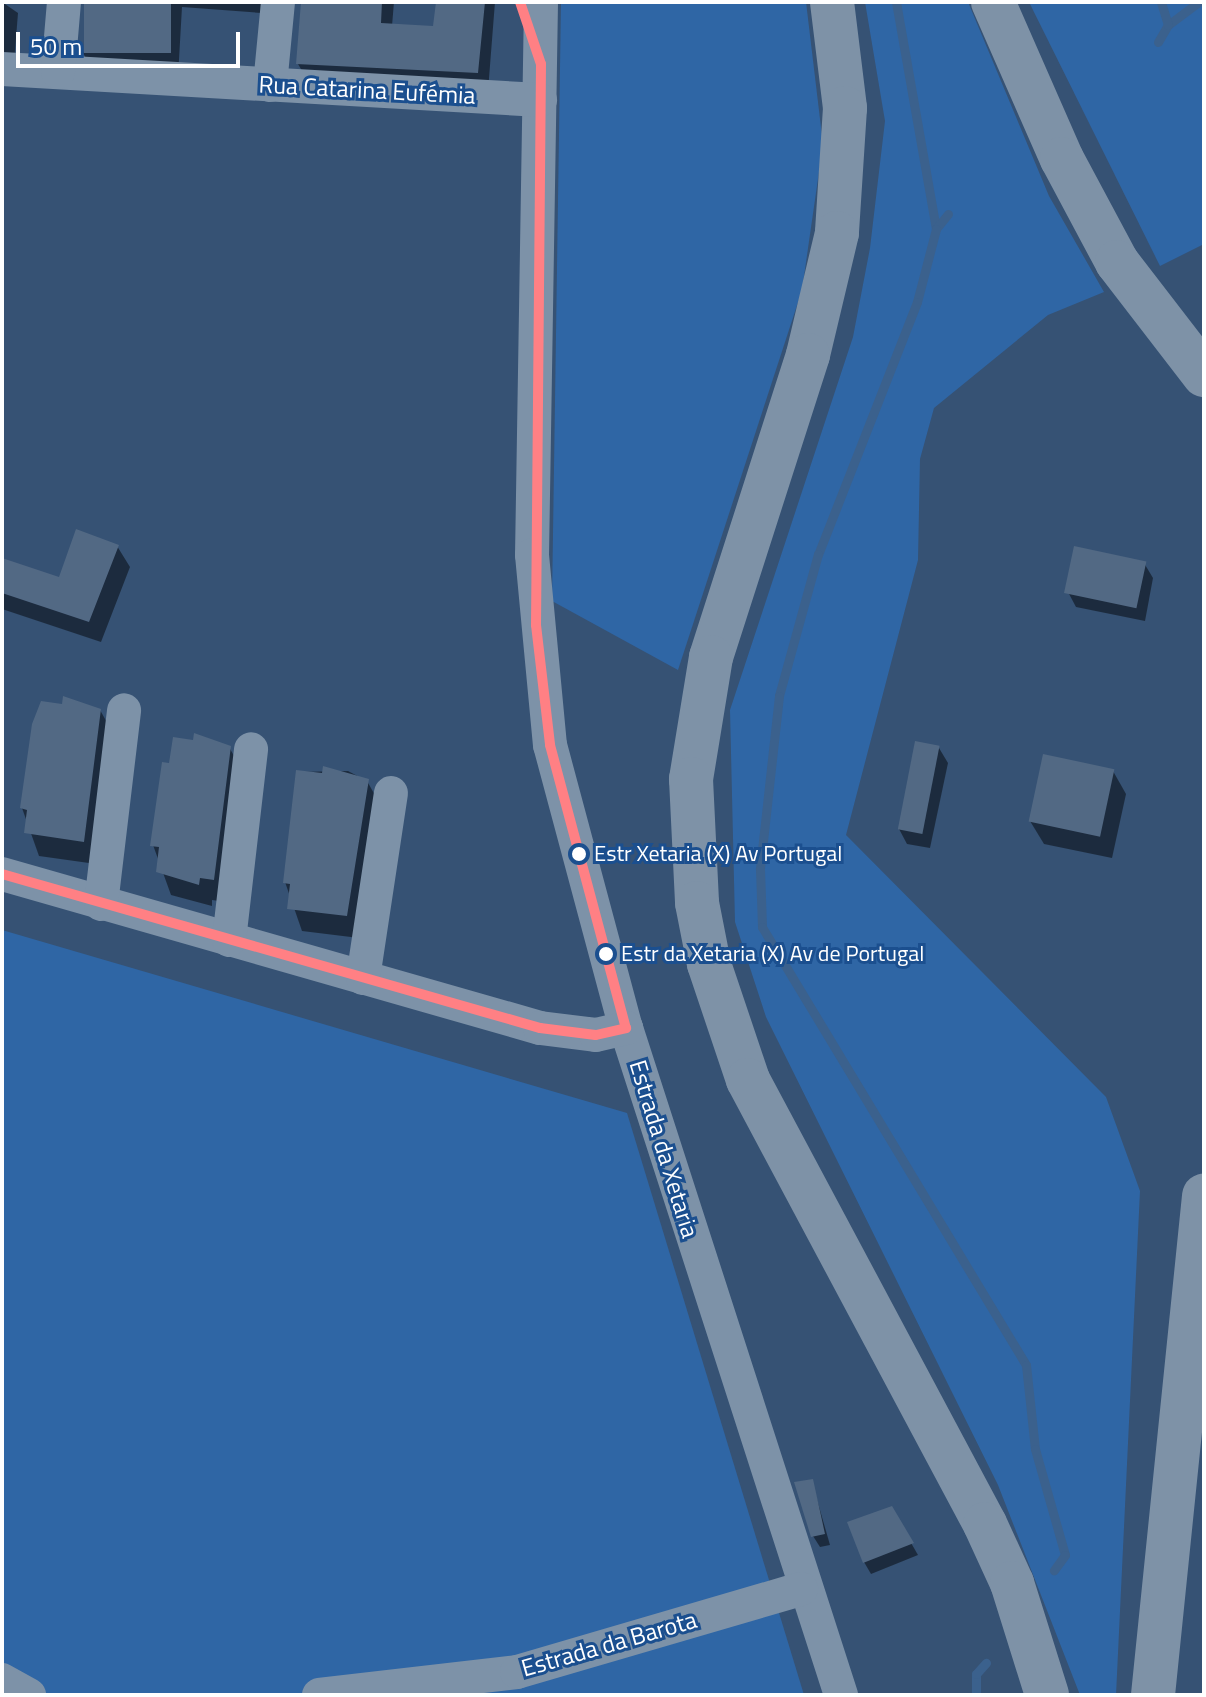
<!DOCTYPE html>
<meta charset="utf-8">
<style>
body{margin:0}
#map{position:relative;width:1206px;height:1697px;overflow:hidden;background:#365274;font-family:"Titillium Web",sans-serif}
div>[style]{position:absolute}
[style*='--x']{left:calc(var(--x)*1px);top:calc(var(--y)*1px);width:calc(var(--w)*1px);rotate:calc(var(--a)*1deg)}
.green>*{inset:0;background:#2f66a5}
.shadow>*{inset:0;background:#0007}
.stream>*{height:9px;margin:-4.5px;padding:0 4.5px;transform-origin:4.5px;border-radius:4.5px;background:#3b618d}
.building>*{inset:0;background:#526984;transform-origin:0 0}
.minor>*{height:34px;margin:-17px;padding:0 17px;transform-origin:17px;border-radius:17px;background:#7d92a8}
.highway>*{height:44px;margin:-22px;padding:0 22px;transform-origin:22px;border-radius:22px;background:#7e92a7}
.bus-1>*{height:10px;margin:-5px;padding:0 5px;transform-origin:5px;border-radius:5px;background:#ff8084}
.dots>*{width:22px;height:22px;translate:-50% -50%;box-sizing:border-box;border:4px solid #1b4f8f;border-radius:50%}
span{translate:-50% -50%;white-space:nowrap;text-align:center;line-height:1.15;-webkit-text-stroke:6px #1b4f8f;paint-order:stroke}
.bus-label{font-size:22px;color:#fff}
.left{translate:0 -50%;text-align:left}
.street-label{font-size:24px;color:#fff}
.frame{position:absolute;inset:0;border:4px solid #fff;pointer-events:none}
.scale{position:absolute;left:16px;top:32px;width:224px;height:36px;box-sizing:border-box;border:4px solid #fff;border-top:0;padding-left:10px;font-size:24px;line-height:28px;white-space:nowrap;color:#fff;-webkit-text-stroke:6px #1b4f8f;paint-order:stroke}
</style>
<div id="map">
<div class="green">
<i style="clip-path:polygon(561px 2px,806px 2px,823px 144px,802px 290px,678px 670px,552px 601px)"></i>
<i style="clip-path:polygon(865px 2px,968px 2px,1049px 196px,1104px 292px,1048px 315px,934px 408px,920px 459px,918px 560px,846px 835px,1106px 1097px,1140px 1191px,1116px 1695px,1080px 1695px,998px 1485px,766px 1017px,735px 922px,730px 710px,853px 337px,870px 248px,885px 121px)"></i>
<i style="clip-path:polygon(1029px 2px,1204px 2px,1204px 244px,1160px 266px)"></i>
<i style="clip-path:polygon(2px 930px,627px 1113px,804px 1695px,2px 1695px)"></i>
</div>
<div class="shadow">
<i style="clip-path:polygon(2px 2px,18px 13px,14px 63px,2px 62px)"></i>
<i style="clip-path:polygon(141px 2px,262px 2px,261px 13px,182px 7px,178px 77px,94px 72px,83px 53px)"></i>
<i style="clip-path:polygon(303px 2px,394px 2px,392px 26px,435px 28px,438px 2px,495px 2px,488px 91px,309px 83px,298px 64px)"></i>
<i style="clip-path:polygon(117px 546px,130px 567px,101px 642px,2px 609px,2px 560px,60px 579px)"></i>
<i style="clip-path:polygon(1144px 563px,1153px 578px,1145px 621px,1076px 607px,1068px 592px)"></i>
<i style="clip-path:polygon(100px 710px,113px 733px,96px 864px,39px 856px,22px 808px)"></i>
<i style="clip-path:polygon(229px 747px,242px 770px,226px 902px,212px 900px,212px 906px,171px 895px,153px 845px,171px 765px)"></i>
<i style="clip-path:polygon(939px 748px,948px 763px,930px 848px,907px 844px,899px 829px)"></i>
<i style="clip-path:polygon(348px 771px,367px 781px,380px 804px,359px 938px,302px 931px,285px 882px,297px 772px)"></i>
<i style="clip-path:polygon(1113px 771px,1126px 794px,1112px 858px,1044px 844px,1030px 821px)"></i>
<i style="clip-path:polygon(812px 1482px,830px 1545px,820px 1547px,813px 1536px)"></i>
<i style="clip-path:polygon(891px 1508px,918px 1555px,871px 1574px,864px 1562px)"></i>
</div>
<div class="stream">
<i style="--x:896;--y:2;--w:230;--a:80"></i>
<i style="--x:1168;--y:25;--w:38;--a:-37"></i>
<i style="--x:1158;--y:42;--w:20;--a:-60"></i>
<i style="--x:1168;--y:25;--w:24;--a:-107"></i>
<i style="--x:948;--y:214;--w:19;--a:129"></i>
<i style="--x:936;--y:229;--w:75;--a:104.6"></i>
<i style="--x:917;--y:302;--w:271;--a:111.4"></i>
<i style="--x:818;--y:554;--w:147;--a:105.4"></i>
<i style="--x:779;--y:696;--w:174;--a:96.3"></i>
<i style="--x:760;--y:869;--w:58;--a:88"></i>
<i style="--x:762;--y:927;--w:511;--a:58.92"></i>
<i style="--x:1026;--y:1365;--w:84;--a:83.9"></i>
<i style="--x:1035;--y:1449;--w:110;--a:74.2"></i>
<i style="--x:1065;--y:1555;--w:19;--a:126"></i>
<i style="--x:976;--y:1695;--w:21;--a:-90"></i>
<i style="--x:976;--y:1674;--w:15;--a:-48"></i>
</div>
<div class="building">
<i style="left:84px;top:2px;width:87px;height:51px"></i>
<i style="clip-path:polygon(301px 2px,382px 2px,381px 23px,433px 26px,436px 2px,485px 2px,478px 73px,296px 64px)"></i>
<i style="clip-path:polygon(76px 529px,119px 545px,89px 622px,2px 593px,2px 558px,59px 577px)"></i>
<i style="left:1074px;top:546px;width:74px;height:48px;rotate:12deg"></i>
<i style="clip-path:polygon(63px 696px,101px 709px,84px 842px,24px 833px,27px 810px,20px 808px,32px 724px,41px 701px,62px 704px)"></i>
<i style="clip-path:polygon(194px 733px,231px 746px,214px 880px,200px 878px,199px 885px,156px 872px,159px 847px,150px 846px,162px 762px,169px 763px,173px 737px,193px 740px)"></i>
<i style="left:915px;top:741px;width:25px;height:90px;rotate:11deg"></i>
<i style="left:1043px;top:754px;width:73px;height:69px;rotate:12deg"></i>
<i style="clip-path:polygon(323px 766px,369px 779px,347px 916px,287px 909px,290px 884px,283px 883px,296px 770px,322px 773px)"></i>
<i style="clip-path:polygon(813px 1479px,825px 1534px,811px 1537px,794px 1482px)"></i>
<i style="clip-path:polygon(892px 1506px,914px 1543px,863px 1563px,847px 1522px)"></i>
</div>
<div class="minor">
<i style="--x:541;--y:2;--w:553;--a:90.93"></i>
<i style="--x:532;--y:555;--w:191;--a:84.6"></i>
<i style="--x:550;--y:745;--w:293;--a:75"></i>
<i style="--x:626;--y:1028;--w:701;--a:72.13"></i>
<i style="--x:2;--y:69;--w:539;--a:3.3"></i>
<i style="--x:58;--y:72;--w:70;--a:-85.1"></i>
<i style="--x:270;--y:85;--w:83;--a:-84.5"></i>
<i style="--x:2;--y:874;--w:560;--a:15.97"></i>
<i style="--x:540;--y:1028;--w:56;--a:7.1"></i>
<i style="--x:596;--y:1035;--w:31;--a:-13"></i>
<i style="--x:101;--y:904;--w:195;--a:-83.2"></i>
<i style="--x:229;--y:940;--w:192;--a:-83.4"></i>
<i style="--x:363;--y:978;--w:187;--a:-81.4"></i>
<i style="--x:2;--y:1680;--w:31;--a:29"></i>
<i style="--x:319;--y:1695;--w:199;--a:-6.6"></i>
<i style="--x:517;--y:1672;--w:296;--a:-16.3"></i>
</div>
<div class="highway">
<i style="--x:832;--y:2;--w:107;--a:83"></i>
<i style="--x:845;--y:108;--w:125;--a:93.7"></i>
<i style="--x:837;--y:233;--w:125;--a:103.4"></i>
<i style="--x:808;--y:355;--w:317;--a:107.8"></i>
<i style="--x:711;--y:657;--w:124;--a:99.3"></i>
<i style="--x:691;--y:779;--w:124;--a:87.2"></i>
<i style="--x:697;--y:903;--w:62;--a:78.9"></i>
<i style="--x:709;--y:964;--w:122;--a:71.4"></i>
<i style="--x:748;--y:1080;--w:503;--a:61.91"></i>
<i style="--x:985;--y:1524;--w:65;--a:65.4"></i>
<i style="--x:1012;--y:1583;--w:117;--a:72.6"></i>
<i style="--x:993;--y:2;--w:171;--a:66.3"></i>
<i style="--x:1062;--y:159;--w:117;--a:61.9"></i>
<i style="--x:1117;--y:262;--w:143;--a:52.4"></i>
<i style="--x:1153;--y:1695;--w:502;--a:-84.16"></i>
</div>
<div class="bus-1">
<i style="--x:520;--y:2;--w:65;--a:71.3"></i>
<i style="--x:541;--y:64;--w:561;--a:90.51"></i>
<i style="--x:536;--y:625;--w:121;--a:83.3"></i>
<i style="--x:550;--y:745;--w:293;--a:75"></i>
<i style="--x:2;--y:874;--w:560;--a:15.97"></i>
<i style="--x:540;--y:1028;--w:56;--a:7.1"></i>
<i style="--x:596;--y:1035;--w:31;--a:-13"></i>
</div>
<div class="dots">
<i style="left:579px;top:854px;background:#fff"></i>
<i style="left:606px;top:954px;background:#fff"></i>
</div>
<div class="bus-label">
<span class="left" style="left:594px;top:854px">Estr Xetaria (X) Av Portugal</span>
<span class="left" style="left:621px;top:954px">Estr da Xetaria (X) Av de Portugal</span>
</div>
<div class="street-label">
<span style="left:367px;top:90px;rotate:3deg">Rua Catarina Eufémia</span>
<span style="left:664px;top:1149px;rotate:73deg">Estrada da Xetaria</span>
<span style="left:609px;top:1644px;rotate:-16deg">Estrada da Barota</span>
</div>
<div class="frame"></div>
<div class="scale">50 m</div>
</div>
